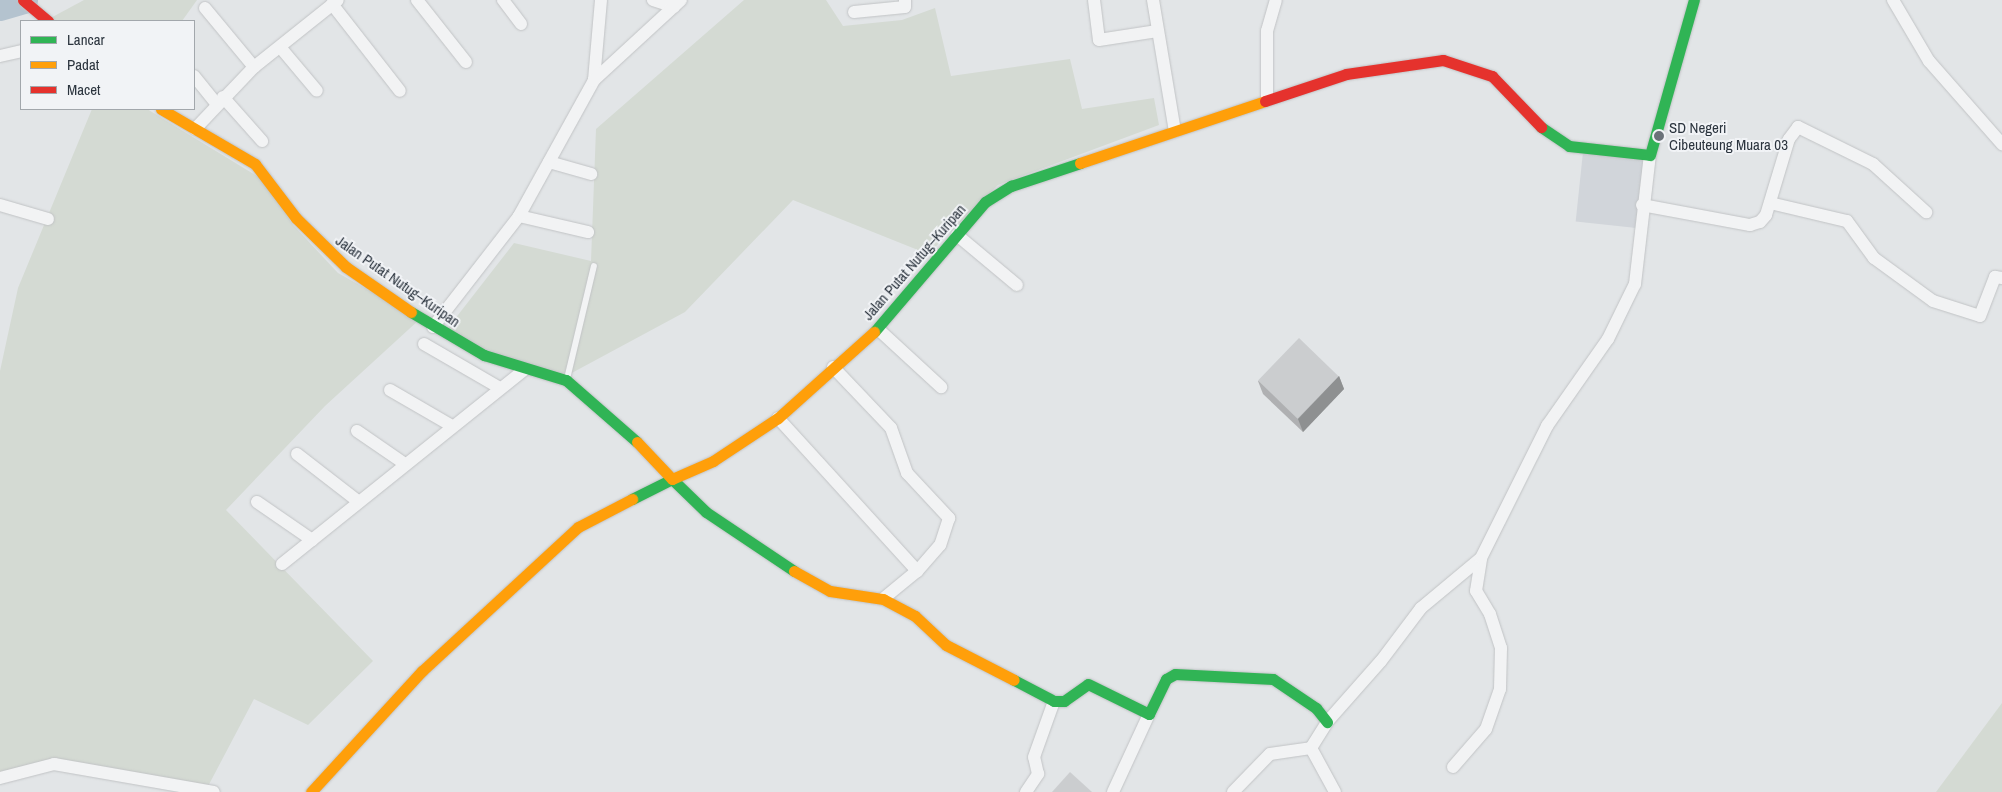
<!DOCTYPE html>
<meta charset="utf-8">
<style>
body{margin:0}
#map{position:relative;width:2002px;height:792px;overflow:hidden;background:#e2e5e7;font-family:"Archivo Narrow",sans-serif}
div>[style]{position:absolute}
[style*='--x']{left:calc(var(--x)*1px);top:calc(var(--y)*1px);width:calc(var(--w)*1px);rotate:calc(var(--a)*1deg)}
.built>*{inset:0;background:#d1d5da;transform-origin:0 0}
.green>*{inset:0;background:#d4dad3}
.river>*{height:28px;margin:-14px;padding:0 14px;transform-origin:14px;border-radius:14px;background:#b4c3cf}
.roads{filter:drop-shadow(0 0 1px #c1c3c5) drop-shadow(0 0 1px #c1c3c5)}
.lane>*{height:6px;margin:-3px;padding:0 3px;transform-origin:3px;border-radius:3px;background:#f2f3f4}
.street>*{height:12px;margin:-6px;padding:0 6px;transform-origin:6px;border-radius:6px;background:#f2f3f4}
.fast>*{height:11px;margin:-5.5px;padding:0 5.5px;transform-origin:5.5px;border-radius:5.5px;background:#30b455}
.slow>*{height:11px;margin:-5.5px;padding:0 5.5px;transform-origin:5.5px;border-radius:5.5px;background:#ff9f0a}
.jam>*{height:11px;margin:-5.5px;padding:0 5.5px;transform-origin:5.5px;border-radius:5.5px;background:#e5322d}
.wall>*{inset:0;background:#afb0b2}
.shaded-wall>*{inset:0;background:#8e9091}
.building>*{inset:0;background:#cbcdcf;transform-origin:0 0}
.dots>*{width:14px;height:14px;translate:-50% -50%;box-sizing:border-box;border:2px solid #f1f3f6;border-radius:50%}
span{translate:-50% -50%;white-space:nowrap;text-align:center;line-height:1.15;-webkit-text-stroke:4px #f1f3f6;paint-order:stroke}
.poi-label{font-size:15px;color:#2b343e}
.left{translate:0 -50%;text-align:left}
.street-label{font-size:15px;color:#2b343e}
.legend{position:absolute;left:20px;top:20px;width:175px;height:90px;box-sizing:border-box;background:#f1f3f6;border:1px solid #a2a7ac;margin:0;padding:6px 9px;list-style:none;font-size:15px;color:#2b343e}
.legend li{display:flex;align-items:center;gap:10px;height:25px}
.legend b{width:25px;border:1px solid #a2a7ac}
</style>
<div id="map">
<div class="built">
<i style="left:1583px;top:152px;width:61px;height:70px;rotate:6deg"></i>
</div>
<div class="green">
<i style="clip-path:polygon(84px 0,197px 0,182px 21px,45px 21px)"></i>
<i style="clip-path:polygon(744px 0,826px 0,843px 26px,902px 20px,935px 8px,951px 76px,1070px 59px,1082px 109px,1154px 98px,1159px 125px,998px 185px,928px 254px,793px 200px,685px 312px,555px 382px,444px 333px,514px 243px,591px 261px,596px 129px)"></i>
<i style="clip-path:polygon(92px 109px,147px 109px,265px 181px,293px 225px,338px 273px,420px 319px,325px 406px,226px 510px,373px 661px,308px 725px,254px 699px,205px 792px,55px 762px,0 781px,0 371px,18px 288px)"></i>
<i style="clip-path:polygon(2002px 703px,2002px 792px,1936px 792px)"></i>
</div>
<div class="river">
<i style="--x:0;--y:7;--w:25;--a:-16"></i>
</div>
<div class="roads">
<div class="lane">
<i style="--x:567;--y:379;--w:116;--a:-76.6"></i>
</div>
<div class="street">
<i style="--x:417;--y:0;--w:79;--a:51.7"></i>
<i style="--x:503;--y:0;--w:30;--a:53"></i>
<i style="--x:653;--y:0;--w:22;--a:18"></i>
<i style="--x:1094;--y:0;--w:40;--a:82.9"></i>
<i style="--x:1099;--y:40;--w:59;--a:-8.8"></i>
<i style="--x:1153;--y:0;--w:133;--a:80.5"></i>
<i style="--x:1893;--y:0;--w:71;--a:59.5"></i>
<i style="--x:1929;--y:61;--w:111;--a:48.7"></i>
<i style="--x:332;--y:4;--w:110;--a:52"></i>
<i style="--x:205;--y:8;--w:77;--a:50.3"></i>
<i style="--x:854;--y:12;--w:51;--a:-5.6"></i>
<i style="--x:905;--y:7;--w:7;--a:-90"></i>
<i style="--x:280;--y:47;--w:57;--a:49.9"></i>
<i style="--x:0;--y:56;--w:22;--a:-13"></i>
<i style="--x:194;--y:76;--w:35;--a:51"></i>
<i style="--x:594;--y:80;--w:80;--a:-85"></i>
<i style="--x:223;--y:97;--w:59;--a:48.4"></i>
<i style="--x:1267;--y:100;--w:69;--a:-90"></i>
<i style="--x:1267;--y:31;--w:32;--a:-74"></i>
<i style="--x:195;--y:129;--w:86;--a:-46.4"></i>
<i style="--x:254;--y:67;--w:107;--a:-38.6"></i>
<i style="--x:549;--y:162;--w:44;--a:15.9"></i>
<i style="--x:1770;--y:203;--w:79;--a:13.2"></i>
<i style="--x:1847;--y:221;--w:46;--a:53.9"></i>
<i style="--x:1874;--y:258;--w:73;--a:36.1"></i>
<i style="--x:1933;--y:301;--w:49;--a:17.7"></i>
<i style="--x:1980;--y:316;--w:42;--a:-69"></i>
<i style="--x:1995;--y:277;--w:7;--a:8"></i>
<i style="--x:0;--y:205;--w:50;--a:16.3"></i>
<i style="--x:1642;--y:205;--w:110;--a:10.5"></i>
<i style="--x:1750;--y:225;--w:10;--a:-17"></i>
<i style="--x:1760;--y:222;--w:9;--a:-49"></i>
<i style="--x:1766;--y:215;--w:79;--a:-73.2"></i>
<i style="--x:1789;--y:139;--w:15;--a:-53"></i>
<i style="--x:1798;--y:127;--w:84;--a:26.3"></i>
<i style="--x:1873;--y:164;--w:72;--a:42.2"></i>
<i style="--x:519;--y:216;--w:71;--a:13.1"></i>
<i style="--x:957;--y:235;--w:78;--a:39.8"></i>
<i style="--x:433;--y:327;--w:140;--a:-52.2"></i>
<i style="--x:519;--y:216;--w:155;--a:-61.1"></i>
<i style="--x:594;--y:80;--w:118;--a:-42.6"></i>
<i style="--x:878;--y:329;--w:86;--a:42.6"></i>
<i style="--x:424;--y:344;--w:88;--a:30.1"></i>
<i style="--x:833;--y:367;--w:84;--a:46.4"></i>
<i style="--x:891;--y:428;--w:48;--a:70.4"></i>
<i style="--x:907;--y:473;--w:62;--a:47"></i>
<i style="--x:949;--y:518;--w:28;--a:108"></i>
<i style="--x:940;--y:545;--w:35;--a:131"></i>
<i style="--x:917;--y:571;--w:44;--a:140.5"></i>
<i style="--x:390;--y:390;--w:72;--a:30.1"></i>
<i style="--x:778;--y:418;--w:207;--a:47.7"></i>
<i style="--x:357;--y:431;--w:58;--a:34.5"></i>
<i style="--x:297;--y:454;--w:78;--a:37.7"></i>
<i style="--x:257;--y:502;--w:67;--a:34.6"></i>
<i style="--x:282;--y:564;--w:312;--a:-38.7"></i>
<i style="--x:1453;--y:767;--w:50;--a:-49"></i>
<i style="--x:1486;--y:729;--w:42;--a:-70.7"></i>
<i style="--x:1500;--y:689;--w:41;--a:-88.6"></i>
<i style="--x:1501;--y:648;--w:36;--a:-108"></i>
<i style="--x:1490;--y:614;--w:27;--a:-121"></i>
<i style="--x:1476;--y:591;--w:33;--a:-81"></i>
<i style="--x:0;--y:778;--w:56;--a:-14.5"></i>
<i style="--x:54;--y:764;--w:162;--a:9.9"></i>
<i style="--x:1026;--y:792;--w:22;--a:-56"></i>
<i style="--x:1038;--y:774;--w:17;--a:-103"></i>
<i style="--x:1034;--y:757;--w:59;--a:-70.3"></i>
<i style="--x:1113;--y:792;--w:86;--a:-65.2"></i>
<i style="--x:1233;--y:792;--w:53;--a:-45.8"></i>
<i style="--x:1270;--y:754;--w:41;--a:-8.3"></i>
<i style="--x:1335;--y:792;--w:50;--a:-118.6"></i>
<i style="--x:1311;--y:748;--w:31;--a:-58"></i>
<i style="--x:1327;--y:722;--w:81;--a:-48.5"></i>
<i style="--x:1381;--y:661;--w:66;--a:-53"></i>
<i style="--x:1421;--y:608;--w:78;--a:-39.8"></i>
<i style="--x:1481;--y:558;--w:148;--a:-63.4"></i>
<i style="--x:1547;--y:426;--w:106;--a:-55"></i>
<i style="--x:1608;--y:339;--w:61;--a:-63.9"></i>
<i style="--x:1635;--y:284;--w:130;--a:-83.4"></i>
</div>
<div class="fast">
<i style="--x:1541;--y:127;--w:34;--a:34"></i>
<i style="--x:1569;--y:146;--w:81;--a:6.3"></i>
<i style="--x:1650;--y:155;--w:161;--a:-74.2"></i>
<i style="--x:411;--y:312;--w:85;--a:30.5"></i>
<i style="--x:484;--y:355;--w:86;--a:17"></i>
<i style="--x:566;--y:380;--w:94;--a:41.1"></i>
<i style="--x:874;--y:332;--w:171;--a:-49.5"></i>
<i style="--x:985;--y:202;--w:31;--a:-32"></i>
<i style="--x:1011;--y:186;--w:73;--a:-18.4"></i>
<i style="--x:632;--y:499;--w:45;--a:-26.6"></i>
<i style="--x:672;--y:479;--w:47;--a:44.1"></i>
<i style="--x:706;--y:512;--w:106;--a:33.8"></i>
<i style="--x:1014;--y:680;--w:45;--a:27.7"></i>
<i style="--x:1054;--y:701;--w:10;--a:0"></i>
<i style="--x:1064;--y:701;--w:29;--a:-35"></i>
<i style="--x:1088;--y:684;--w:68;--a:26.2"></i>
<i style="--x:1149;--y:714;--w:39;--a:-64"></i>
<i style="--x:1166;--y:679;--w:10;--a:-29"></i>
<i style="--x:1175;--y:674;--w:98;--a:2.9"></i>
<i style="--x:1273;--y:679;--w:52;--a:34"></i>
<i style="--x:1316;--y:708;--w:18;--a:52"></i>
</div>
<div class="slow">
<i style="--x:161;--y:109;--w:109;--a:30.3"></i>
<i style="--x:255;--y:164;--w:68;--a:52.8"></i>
<i style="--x:296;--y:218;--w:70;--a:44.4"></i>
<i style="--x:346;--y:267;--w:79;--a:34.7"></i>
<i style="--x:1080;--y:163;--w:195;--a:-18.5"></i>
<i style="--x:637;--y:442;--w:51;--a:46.6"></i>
<i style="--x:672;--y:479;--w:45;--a:-23.7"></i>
<i style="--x:713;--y:461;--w:78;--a:-33.5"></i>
<i style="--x:778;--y:418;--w:129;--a:-41.9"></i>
<i style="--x:794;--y:571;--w:41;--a:29.1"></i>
<i style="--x:830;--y:591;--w:54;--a:8.6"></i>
<i style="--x:883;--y:599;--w:36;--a:28"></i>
<i style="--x:915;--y:616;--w:42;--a:43.1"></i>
<i style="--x:946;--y:645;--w:76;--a:27.2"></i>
<i style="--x:311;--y:792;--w:164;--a:-47.5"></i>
<i style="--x:422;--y:671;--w:212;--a:-42.7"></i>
<i style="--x:578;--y:527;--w:61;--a:-27.4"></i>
</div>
<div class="jam">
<i style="--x:23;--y:0;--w:33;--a:40"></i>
<i style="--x:1265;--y:101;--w:85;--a:-18.4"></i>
<i style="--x:1346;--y:74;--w:98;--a:-8.2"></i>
<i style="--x:1443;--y:60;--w:52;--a:18.1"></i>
<i style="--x:1492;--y:76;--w:71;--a:46.1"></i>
</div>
</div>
<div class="wall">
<i style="clip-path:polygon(1339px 376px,1344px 389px,1303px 432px,1263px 394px,1258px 381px)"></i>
</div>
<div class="shaded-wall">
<i style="clip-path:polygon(1339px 376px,1344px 389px,1303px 432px,1298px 419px)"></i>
</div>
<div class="building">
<i style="left:1299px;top:338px;width:55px;height:59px;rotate:44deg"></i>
<i style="clip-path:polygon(1070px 772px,1092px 792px,1052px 792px)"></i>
</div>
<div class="dots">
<i style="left:1659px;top:136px;background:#6b7279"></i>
</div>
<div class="poi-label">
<span class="left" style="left:1669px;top:136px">SD Negeri<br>Cibeuteung Muara 03</span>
</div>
<div class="street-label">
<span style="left:914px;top:262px;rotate:-49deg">Jalan Putat Nutug–Kuripan</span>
<span style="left:398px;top:281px;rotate:35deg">Jalan Putat Nutug–Kuripan</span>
</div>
<ul class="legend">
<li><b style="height:6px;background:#30b455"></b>Lancar</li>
<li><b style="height:6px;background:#ff9f0a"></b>Padat</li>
<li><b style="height:6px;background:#e5322d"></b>Macet</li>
</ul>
</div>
